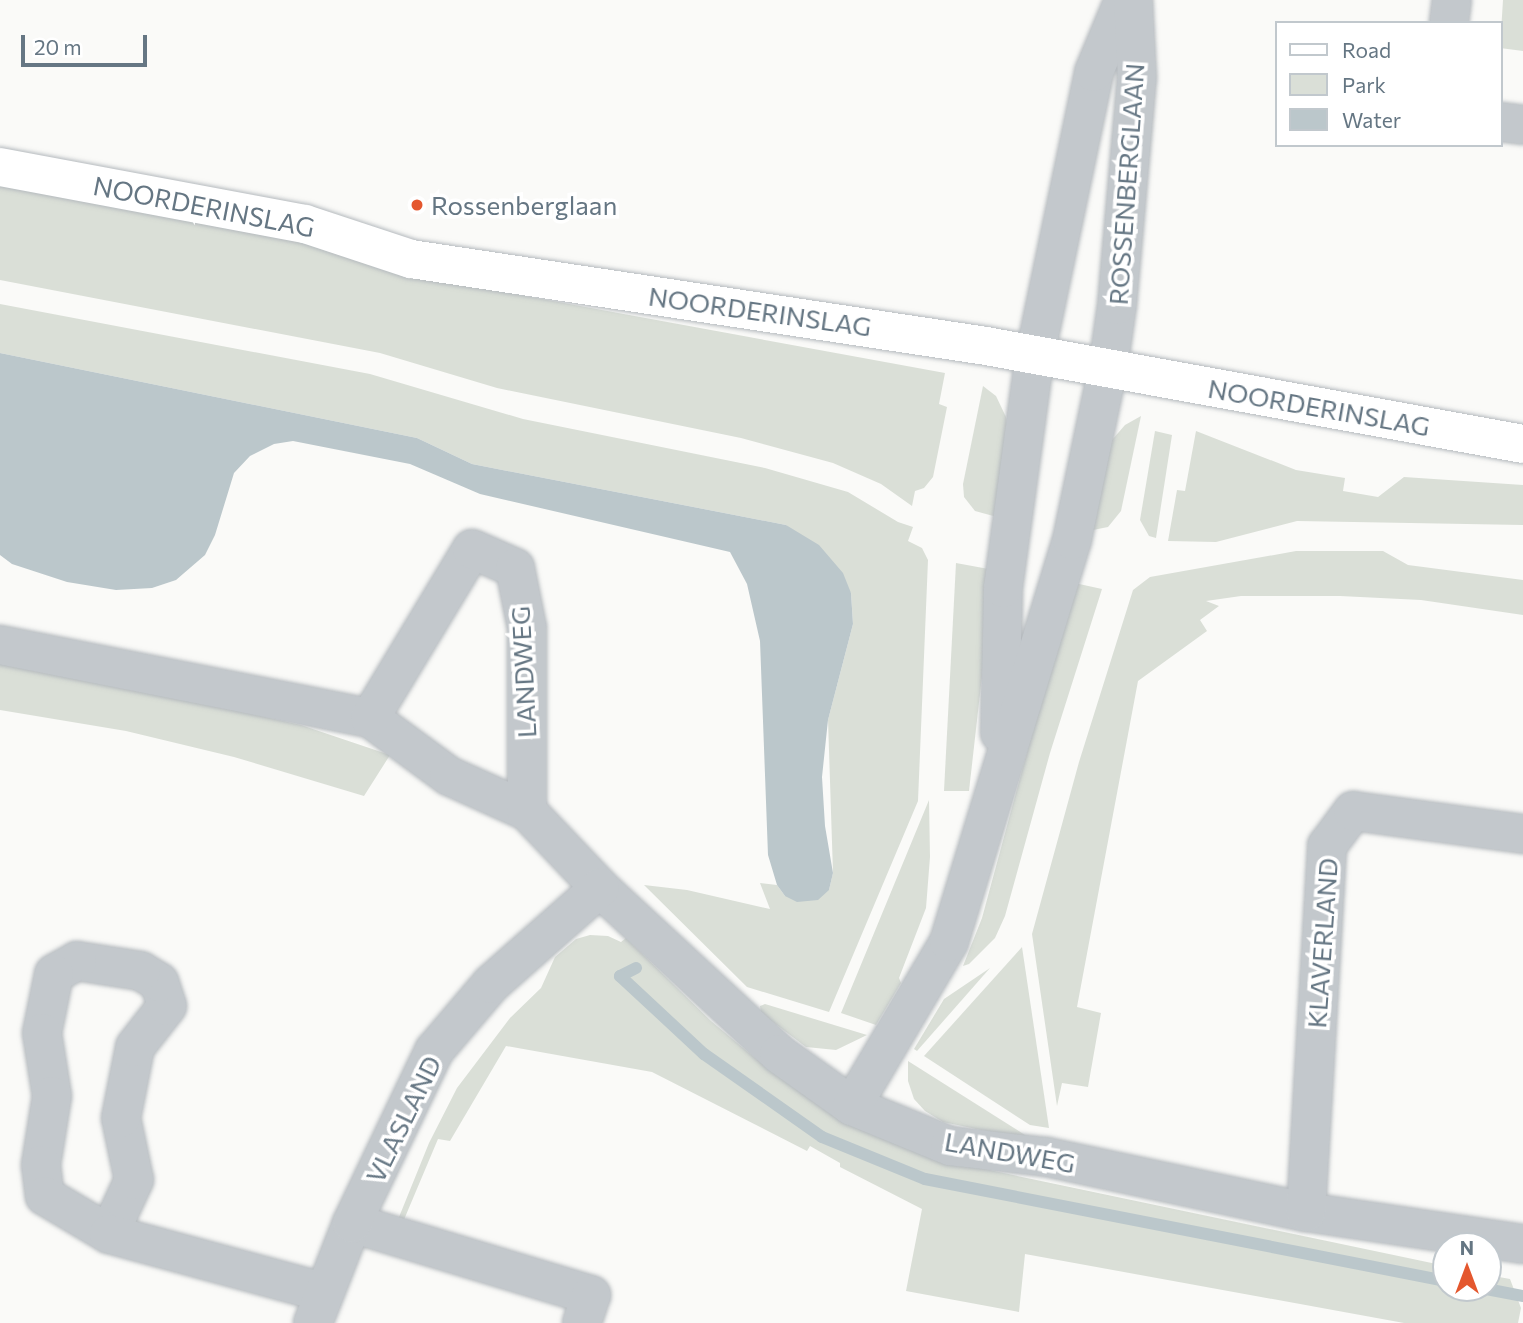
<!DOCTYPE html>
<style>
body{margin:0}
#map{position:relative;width:1523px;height:1323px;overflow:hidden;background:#fafaf8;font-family:Commissioner,sans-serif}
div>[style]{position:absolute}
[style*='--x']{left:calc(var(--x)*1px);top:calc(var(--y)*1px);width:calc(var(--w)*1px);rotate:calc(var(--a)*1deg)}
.green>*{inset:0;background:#dadfd7}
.water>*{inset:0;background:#bbc7cb}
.stream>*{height:12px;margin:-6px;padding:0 6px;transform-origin:6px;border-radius:6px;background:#bbc7cb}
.roads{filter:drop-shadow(0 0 2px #b5babe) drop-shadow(0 0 2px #b5babe)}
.minor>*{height:38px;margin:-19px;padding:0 19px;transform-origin:19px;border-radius:19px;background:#c3c8cc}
.major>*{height:38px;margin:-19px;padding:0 19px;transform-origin:19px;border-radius:19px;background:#fff}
.dots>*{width:19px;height:19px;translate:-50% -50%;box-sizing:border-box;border:4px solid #fff;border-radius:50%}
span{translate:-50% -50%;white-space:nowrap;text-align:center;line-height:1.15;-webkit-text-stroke:7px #fff;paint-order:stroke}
.street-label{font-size:26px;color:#657683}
.poi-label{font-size:26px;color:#657683}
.left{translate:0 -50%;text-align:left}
.legend{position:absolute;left:1275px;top:21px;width:228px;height:126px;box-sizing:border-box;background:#fff;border:2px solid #c1c8cd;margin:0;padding:9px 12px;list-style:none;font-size:21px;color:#657683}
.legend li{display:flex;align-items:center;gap:14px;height:35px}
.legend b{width:35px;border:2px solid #c1c8cd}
.north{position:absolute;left:1432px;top:1232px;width:70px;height:70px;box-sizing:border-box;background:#fff;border:2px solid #c1c8cd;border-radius:50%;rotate:0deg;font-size:19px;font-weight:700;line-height:28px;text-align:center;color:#657683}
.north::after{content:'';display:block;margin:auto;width:24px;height:32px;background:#e4572e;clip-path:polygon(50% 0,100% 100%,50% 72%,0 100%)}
.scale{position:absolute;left:21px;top:35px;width:126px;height:32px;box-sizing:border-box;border:4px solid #657683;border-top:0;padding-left:9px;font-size:21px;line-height:24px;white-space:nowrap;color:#657683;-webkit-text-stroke:5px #fff;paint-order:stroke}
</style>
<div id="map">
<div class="green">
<i style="clip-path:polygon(1503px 0,1523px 0,1523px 51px,1500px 48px)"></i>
<i style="clip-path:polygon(0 180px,268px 229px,449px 282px,945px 373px,939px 404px,947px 407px,933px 477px,924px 488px,915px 491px,912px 506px,881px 484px,833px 463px,741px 438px,497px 388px,380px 353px,0 280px)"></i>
<i style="clip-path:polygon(0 304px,370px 374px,523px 419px,765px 468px,848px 492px,898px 522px,913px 527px,908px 541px,922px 548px,928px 560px,918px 801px,829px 1012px,747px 987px,644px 885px,687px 890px,770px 909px,760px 883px,777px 885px,785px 896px,829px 890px,833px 873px,828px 720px,853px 624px,851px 593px,786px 525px,472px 464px,417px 438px,0 353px)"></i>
<i style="clip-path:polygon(983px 386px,996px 396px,1006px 417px,1008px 431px,997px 517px,975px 511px,964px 497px,963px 484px)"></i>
<i style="clip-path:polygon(1141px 416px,1121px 511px,1108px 527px,1088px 531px,1112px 440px,1125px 425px)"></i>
<i style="clip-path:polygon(1155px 431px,1172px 435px,1156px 538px,1149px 536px,1140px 520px)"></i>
<i style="clip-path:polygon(1196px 431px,1296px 470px,1345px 478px,1343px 491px,1378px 497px,1404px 477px,1523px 485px,1523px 525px,1297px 521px,1216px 542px,1168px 541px,1177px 490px,1185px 491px)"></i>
<i style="clip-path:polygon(1296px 551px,1383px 551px,1408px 565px,1523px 580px,1523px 615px,1421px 600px,1340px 596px,1241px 596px,1206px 601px,1219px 606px,1200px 620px,1207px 631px,1138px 681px,1077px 1007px,1101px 1013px,1088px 1087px,1062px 1083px,1057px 1106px,1032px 934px,1079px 762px,1133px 590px,1150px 577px)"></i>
<i style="clip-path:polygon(956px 563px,994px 570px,969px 791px,944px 791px)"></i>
<i style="clip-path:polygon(1070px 582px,1102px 589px,1050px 753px,1005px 916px,995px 938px,969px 964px,963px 966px,982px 918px,1055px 649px)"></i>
<i style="clip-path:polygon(0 663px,181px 698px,301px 725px,390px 755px,364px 796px,234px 757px,126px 731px,0 710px)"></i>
<i style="clip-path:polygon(929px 800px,930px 857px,926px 908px,899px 978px,901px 983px,876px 1025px,841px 1013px)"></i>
<i style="clip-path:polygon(590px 935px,608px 936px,621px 942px,626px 938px,711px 1021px,755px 1058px,802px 1092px,932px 1158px,1446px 1266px,1446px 1288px,1488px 1288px,1488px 1275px,1510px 1279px,1521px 1308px,1518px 1323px,1404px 1323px,1025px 1254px,1019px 1312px,906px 1291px,922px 1209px,840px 1167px,840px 1163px,810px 1146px,807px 1151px,652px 1072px,506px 1046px,450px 1141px,438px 1139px,403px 1222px,397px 1222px,429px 1143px,457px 1088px,510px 1018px,541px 988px,555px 957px,576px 939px)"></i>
<i style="clip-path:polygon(1022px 947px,1049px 1128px,1030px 1125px,924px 1056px)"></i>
<i style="clip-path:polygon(990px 968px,917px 1051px,914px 1049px,944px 999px)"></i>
<i style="clip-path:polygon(765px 1004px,867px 1035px,836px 1050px,806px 1047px,761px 1013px,760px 1006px)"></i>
<i style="clip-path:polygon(908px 1061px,1025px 1135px,1024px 1139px,943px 1122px,925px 1111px,914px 1099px,908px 1081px)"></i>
</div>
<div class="water">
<i style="clip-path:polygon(0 353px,417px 438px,472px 464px,786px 525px,819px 545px,843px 573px,851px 593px,853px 624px,828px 720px,822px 777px,825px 826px,833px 873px,829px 890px,818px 900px,797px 902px,785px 896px,777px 885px,768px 855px,760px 641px,747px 584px,730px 552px,480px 494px,410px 464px,293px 441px,274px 444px,250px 456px,234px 473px,215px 535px,205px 555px,176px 580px,152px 588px,116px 590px,67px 582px,12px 564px,0 555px)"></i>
</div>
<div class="stream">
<i style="--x:636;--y:968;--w:18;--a:153"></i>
<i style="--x:620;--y:976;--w:115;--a:42.9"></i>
<i style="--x:704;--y:1054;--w:144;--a:35.1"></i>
<i style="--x:822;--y:1137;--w:111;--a:22.2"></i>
<i style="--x:925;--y:1179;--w:531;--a:11.08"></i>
<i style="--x:1481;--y:1288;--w:43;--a:10.8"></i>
</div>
<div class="roads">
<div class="minor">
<i style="--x:1449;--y:23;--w:23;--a:-83"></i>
<i style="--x:1500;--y:122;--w:23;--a:7"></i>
<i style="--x:0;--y:645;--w:377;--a:11.2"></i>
<i style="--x:370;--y:718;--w:98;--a:36.3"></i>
<i style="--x:449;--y:776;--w:85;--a:24.2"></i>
<i style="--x:527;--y:811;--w:106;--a:46.5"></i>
<i style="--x:600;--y:888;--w:244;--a:42.8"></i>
<i style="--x:779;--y:1054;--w:90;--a:35.5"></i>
<i style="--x:852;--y:1106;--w:106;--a:22.2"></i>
<i style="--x:950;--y:1146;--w:98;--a:6.5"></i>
<i style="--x:1047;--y:1157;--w:265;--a:12"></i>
<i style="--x:1306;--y:1212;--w:219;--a:8.4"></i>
<i style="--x:370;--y:718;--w:197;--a:-58.9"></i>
<i style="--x:472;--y:549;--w:47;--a:23.8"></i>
<i style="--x:515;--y:568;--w:61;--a:78.7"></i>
<i style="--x:527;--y:628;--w:183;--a:90"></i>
<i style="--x:1000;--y:733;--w:145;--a:-88.8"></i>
<i style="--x:1003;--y:588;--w:235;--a:-82.2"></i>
<i style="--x:1035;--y:355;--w:289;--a:-78.2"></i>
<i style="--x:1094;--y:72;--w:78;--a:-67.4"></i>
<i style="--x:852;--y:1106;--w:191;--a:-59.4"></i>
<i style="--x:949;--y:942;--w:420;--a:-73"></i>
<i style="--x:1072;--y:540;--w:176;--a:-78.2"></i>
<i style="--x:1108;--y:368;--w:64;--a:-81.9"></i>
<i style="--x:1117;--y:305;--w:228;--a:-85"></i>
<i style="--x:1137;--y:78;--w:78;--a:-92.9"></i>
<i style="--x:1306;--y:1212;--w:367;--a:-86.7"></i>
<i style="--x:1327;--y:846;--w:44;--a:-53.4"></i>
<i style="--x:1353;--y:811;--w:172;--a:7.7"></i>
<i style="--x:352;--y:1223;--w:250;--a:16.8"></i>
<i style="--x:591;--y:1295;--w:29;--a:108"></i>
<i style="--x:109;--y:1234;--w:60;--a:-65.2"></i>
<i style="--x:134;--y:1180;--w:63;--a:-101.8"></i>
<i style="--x:121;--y:1118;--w:72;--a:-78.8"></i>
<i style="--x:135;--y:1047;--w:52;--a:-52"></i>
<i style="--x:167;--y:1006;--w:25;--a:-108"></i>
<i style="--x:159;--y:982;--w:21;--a:-149"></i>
<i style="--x:141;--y:971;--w:65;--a:-171.1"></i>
<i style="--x:77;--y:961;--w:26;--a:151"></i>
<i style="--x:54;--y:974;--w:60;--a:101.5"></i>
<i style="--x:42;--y:1033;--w:64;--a:81"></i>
<i style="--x:52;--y:1096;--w:70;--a:99.1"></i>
<i style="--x:41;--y:1165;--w:31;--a:83"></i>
<i style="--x:45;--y:1196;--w:74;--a:30.7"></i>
<i style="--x:109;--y:1234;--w:222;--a:15.2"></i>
<i style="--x:313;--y:1323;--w:107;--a:-68.7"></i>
<i style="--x:352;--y:1223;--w:191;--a:-64.5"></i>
<i style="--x:434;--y:1051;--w:88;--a:-49.6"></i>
<i style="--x:491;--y:984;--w:145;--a:-41.4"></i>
</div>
<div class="major">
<i style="--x:0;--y:167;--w:310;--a:10.6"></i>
<i style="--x:305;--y:224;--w:112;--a:18.3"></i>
<i style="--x:411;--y:259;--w:582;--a:8.6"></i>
<i style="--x:986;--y:346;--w:546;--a:10.34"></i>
</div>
</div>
<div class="dots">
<i style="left:417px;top:205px;background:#e4572e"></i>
</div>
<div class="street-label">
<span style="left:1126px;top:184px;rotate:-86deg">ROSSENBERGLAAN</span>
<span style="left:204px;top:206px;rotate:11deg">NOORDERINSLAG</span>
<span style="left:760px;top:311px;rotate:8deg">NOORDERINSLAG</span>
<span style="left:1319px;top:407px;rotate:10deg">NOORDERINSLAG</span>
<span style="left:523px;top:672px;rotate:-93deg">LANDWEG</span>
<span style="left:1322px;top:943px;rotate:-86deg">KLAVERLAND</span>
<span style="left:403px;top:1119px;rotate:-64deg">VLASLAND</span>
<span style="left:1010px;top:1152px;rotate:10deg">LANDWEG</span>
</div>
<div class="poi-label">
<span class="left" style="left:431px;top:205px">Rossenberglaan</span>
</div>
<ul class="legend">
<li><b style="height:9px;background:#fff"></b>Road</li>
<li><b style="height:19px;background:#dadfd7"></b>Park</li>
<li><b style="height:19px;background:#bbc7cb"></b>Water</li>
</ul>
<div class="north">N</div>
<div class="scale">20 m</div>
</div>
